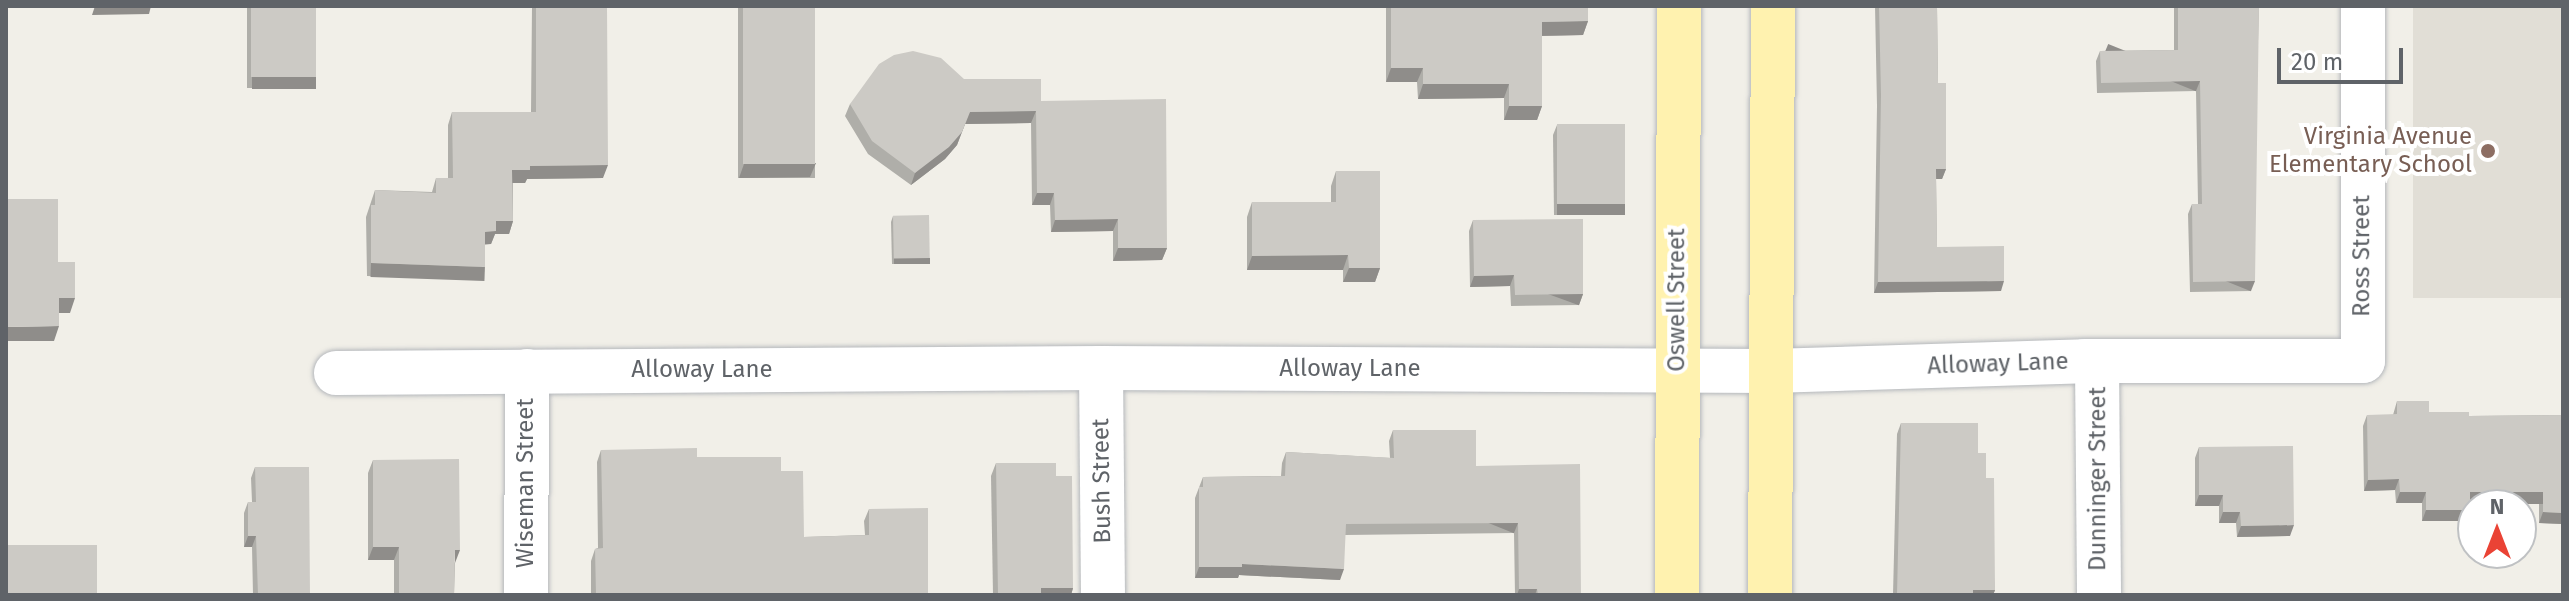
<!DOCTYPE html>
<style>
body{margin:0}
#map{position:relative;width:2569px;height:601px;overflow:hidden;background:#f1efe8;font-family:"Fira Sans",sans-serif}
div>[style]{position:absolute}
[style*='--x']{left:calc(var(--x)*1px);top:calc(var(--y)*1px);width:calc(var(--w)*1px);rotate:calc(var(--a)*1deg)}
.education>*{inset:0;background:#e1ded6;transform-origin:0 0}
.roads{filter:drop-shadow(0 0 2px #b5b8bc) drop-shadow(0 0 2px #b5b8bc)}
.minor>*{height:44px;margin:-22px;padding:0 22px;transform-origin:22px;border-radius:22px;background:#fff}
.major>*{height:44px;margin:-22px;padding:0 22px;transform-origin:22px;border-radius:22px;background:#fff2af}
.wall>*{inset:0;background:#afaea9;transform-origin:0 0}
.shaded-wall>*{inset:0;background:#8f8d8a;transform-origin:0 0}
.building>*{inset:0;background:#cccac5;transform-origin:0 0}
.dots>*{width:22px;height:22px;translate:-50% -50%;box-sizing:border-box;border:4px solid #fff;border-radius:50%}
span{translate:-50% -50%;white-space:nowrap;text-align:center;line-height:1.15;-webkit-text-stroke:8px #fff;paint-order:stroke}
.education-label{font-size:24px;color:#785e54}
.right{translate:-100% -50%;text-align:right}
.street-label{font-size:24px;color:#5f6368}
.frame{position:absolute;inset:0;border:8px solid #5f6368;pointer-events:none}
.north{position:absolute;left:2457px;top:489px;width:80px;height:80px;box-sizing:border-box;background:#fff;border:2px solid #bfc1c3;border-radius:50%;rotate:0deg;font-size:22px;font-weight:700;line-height:32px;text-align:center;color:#5f6368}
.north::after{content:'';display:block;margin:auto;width:28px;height:36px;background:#ea4335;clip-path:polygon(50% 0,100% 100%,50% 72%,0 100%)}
.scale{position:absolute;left:2277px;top:48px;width:126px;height:36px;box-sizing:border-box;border:4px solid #5f6368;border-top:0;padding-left:10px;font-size:24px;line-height:28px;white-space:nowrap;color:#5f6368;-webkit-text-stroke:6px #fff;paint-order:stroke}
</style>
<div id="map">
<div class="education">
<i style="left:2413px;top:6px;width:150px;height:292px"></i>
</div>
<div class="roads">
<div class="minor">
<i style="--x:2097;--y:363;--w:232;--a:89.5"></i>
<i style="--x:1101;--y:368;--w:227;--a:89.5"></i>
<i style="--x:336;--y:373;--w:765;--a:-0.37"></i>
<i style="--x:1101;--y:368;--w:670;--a:0.26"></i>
<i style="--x:1771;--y:371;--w:313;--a:-1.8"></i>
<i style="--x:2084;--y:361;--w:279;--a:0"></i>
<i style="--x:2363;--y:361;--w:355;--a:-90"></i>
<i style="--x:526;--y:595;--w:224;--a:-89.7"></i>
</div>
<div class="major">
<i style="--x:1677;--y:595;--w:589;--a:-89.81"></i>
<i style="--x:1770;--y:595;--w:589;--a:-89.71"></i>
</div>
</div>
<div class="wall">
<i style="left:247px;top:6px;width:69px;height:82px"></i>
<i style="clip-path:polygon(532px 6px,607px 6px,603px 178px,527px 179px,525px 183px,513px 183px,513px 221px,509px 234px,495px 234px,491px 244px,485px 244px,480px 279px,367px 276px,366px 217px,375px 190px,432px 192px,436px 178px,448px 178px,448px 125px,452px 112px,531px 112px)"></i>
<i style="left:738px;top:6px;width:77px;height:172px"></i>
<i style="clip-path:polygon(1386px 6px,1588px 6px,1588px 21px,1583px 35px,1542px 36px,1542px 106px,1537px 120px,1504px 120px,1504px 98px,1418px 99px,1417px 82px,1386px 82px)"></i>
<i style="clip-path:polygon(1875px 6px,2024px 6px,1937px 6px,1938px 83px,1946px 169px,1942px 179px,1936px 179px,1937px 247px,2001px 291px,1874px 293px,1877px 106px)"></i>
<i style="clip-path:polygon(2174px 6px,2259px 6px,2251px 291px,2190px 292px,2188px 214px,2192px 204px,2198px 204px,2196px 91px,2097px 93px,2096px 61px,2100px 51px,2174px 50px)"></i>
<i style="clip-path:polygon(964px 79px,1041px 101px,1167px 248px,1162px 260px,1113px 261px,1113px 231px,1051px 232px,1050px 205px,1032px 205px,1031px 123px,965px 124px,957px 145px,945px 159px,911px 185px,868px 154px,845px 116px,850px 104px)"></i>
<i style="clip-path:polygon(1557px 125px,1625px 204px,1621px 215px,1554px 215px,1553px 135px)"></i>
<i style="clip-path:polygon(1336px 171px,1380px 268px,1375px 282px,1343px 282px,1343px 270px,1247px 270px,1247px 217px,1252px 202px,1331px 202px,1331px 186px)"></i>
<i style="clip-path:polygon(893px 216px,928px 264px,892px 264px,891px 222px)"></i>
<i style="clip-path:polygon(1473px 220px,1583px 294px,1579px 305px,1511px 306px,1510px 286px,1470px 287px,1469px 231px)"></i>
<i style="clip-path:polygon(2397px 401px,2429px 412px,2469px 416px,2563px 415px,2563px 524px,2539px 523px,2539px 503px,2470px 503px,2466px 521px,2422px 521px,2422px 503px,2396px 503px,2395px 490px,2364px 491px,2363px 426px,2367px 415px,2393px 415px)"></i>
<i style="clip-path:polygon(1901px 423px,1978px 453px,1986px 478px,1995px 590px,1993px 595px,1893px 595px,1897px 434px)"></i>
<i style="clip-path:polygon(1393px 430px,1476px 466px,1581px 595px,1515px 595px,1514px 533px,1345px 535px,1340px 580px,1239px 575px,1238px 578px,1195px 578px,1195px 498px,1203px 477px,1281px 476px,1282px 463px,1286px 452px,1390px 458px,1389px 441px)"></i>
<i style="clip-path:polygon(2199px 447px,2290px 536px,2237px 537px,2236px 523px,2219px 523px,2219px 506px,2195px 506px,2195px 458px)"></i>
<i style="clip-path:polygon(601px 450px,697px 457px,781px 471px,804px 537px,865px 535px,864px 521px,869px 509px,928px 595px,591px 595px,591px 561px,595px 549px,598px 548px,597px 462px)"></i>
<i style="clip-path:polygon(373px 460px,455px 563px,454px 595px,394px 595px,394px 560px,368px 560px,368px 473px)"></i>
<i style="clip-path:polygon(996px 463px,1056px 476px,1073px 588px,1071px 595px,993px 595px,991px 476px)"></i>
<i style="clip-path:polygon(255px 467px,310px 595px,253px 595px,252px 547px,244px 547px,244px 513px,248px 502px,252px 502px,251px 478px)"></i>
</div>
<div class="shaded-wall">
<i style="clip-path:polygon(95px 6px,151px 6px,149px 14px,92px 15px)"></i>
<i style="clip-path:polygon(1588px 21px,1583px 35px,1536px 36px,1542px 22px)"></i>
<i style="clip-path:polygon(1391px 68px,1423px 68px,1417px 82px,1386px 82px)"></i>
<i style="left:252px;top:77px;width:64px;height:12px"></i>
<i style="left:2200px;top:81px;width:11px;height:99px;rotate:112deg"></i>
<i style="clip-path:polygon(1423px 84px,1509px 84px,1504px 98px,1418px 99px)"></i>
<i style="clip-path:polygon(1509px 106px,1542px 106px,1537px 120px,1504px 120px)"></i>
<i style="clip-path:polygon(1036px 111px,1031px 123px,965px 124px,957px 145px,945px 159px,911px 185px,915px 173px,970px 112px)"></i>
<i style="clip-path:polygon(816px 163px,810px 177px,739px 178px,744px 164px)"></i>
<i style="clip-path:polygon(608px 165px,603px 178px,527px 179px,525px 183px,508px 183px,512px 170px,530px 166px)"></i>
<i style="clip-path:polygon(1936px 169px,1946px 169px,1942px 179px,1932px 179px)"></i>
<i style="clip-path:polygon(1037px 193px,1054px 193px,1050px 205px,1032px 205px)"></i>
<i style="left:1557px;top:204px;width:68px;height:11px"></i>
<i style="clip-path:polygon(1118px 219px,1113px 231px,1051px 232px,1055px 220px)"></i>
<i style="clip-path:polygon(496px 221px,513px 221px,509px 234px,495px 234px,491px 244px,480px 245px,485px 232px)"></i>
<i style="clip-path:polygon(1118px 248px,1167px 248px,1162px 260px,1113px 261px)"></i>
<i style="clip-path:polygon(1348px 255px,1343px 270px,1247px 270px,1252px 256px)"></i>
<i style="left:894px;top:258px;width:36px;height:6px"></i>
<i style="left:371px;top:263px;width:114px;height:14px;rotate:2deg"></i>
<i style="clip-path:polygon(1349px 268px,1380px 268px,1375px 282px,1343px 282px)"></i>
<i style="clip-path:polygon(1514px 275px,1510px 286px,1470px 287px,1474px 276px)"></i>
<i style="clip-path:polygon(2004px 281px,2001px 291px,1874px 293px,1878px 282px)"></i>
<i style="left:2255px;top:281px;width:11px;height:62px;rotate:112deg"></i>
<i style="left:1583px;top:294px;width:12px;height:68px;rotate:110deg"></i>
<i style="clip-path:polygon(59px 298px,75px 298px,70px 313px,54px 313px)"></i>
<i style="clip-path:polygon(59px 326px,54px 341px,6px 341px,6px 327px)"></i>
<i style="clip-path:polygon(2399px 479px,2395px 490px,2364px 491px,2368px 480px)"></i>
<i style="clip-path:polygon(2400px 492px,2426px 492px,2422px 503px,2396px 503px)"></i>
<i style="left:2470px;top:492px;width:73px;height:12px"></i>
<i style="clip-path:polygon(2199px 495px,2223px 495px,2219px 506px,2195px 506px)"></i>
<i style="clip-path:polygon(2426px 510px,2470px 510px,2466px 521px,2422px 521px)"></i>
<i style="clip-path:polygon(2223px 512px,2240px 512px,2236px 523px,2219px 523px)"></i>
<i style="clip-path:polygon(2543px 512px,2563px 513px,2563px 524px,2539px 523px)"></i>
<i style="left:1518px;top:523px;width:11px;height:172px;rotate:112deg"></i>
<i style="clip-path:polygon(2294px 525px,2290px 536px,2237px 537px,2241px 526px)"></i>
<i style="clip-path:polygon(248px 536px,256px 536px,252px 547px,244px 547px)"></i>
<i style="clip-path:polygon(373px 547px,399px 547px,394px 560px,368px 560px)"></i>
<i style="clip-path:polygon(455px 550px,460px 550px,455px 563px)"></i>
<i style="clip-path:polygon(1242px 564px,1344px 569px,1340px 580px,1239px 575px,1238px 578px,1195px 578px,1199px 567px)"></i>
<i style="clip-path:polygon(1041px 588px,1073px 588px,1071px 595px,1038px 595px)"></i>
<i style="clip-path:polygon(1519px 589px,1537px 589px,1535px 595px,1517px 595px)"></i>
<i style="clip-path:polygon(1973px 590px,1995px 590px,1993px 595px,1971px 595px)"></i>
</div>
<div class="building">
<i style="left:251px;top:6px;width:65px;height:71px"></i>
<i style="clip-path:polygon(536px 6px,607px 6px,608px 165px,530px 166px,530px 170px,512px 170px,513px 221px,496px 221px,496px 231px,485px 232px,485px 267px,371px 263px,371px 205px,375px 205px,375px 190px,436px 193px,436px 178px,453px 178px,452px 112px,536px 112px)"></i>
<i style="left:743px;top:6px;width:72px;height:158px"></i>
<i style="clip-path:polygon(1391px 6px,1588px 6px,1588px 21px,1542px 22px,1542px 106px,1509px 106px,1509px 84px,1423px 84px,1423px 68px,1391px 68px)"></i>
<i style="clip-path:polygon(1879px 6px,1937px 6px,1938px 83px,1946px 83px,1946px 169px,1936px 169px,1937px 247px,2004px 246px,2004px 281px,1878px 282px,1881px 95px)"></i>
<i style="clip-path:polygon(2178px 6px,2259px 6px,2255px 281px,2193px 282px,2192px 204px,2202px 204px,2200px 81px,2101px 83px,2100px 51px,2178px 50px)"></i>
<i style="clip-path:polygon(913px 51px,941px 58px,964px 79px,1041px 79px,1041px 101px,1166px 99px,1167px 248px,1118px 248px,1118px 219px,1055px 220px,1054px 193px,1037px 193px,1036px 111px,970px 112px,962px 132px,949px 147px,915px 173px,872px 141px,850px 104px,879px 64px,894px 55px)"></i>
<i style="left:1625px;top:124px;width:80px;height:68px;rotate:90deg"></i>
<i style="clip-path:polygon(1336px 171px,1380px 171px,1380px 268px,1349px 268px,1348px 255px,1252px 256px,1252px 202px,1336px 202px)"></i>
<i style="clip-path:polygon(6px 199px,58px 199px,58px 262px,75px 262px,75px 298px,59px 298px,59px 326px,6px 327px)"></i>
<i style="left:929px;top:215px;width:43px;height:36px;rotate:89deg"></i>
<i style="clip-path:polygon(1583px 219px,1583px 294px,1515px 295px,1514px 275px,1474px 276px,1473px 220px)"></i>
<i style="clip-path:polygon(2397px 401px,2429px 401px,2429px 412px,2469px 412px,2469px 416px,2563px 415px,2563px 513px,2543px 512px,2543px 492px,2470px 492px,2470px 510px,2426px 510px,2426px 492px,2400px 492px,2399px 479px,2368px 480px,2367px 415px,2397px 414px)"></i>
<i style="clip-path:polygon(1901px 423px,1978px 423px,1978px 453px,1986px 453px,1986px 478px,1994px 478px,1995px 590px,1973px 590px,1973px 595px,1897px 595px)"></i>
<i style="clip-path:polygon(1393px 430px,1476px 430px,1476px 466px,1580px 464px,1581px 595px,1538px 595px,1537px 589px,1519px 589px,1518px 523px,1346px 524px,1344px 569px,1242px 564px,1242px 567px,1199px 567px,1199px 487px,1203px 487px,1203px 477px,1285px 476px,1286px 452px,1394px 458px)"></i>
<i style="clip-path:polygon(2293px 446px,2294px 525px,2241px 526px,2240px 512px,2223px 512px,2223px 495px,2199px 495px,2199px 447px)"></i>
<i style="clip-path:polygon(697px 448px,697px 457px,781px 457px,781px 471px,803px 471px,804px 537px,869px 535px,869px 509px,928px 508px,928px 595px,596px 595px,595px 549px,603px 548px,601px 450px)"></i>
<i style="clip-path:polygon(459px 459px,460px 550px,455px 550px,454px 595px,399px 595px,399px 547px,373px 547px,373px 460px)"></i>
<i style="clip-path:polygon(996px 463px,1056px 463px,1056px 476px,1072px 476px,1073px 588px,1041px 588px,1041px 595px,998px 595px)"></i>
<i style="clip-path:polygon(255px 467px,309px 467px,310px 595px,258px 595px,256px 536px,248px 536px,248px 502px,256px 502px)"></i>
<i style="left:97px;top:545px;width:50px;height:91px;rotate:90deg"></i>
</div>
<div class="dots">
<i style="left:2488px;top:151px;background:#8d6e63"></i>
</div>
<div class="education-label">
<span class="right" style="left:2472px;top:151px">Virginia Avenue<br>Elementary School</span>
</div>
<div class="street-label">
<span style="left:2362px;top:256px;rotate:-90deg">Ross Street</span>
<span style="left:1677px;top:300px;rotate:-90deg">Oswell Street</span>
<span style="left:1998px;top:364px;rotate:-2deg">Alloway Lane</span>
<span style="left:1350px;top:369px">Alloway Lane</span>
<span style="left:702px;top:370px">Alloway Lane</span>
<span style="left:2098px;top:479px;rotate:-90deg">Dunninger Street</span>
<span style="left:1102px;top:481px;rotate:-91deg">Bush Street</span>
<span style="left:526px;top:483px;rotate:-90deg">Wiseman Street</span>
</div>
<div class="frame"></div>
<div class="north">N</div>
<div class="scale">20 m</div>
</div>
